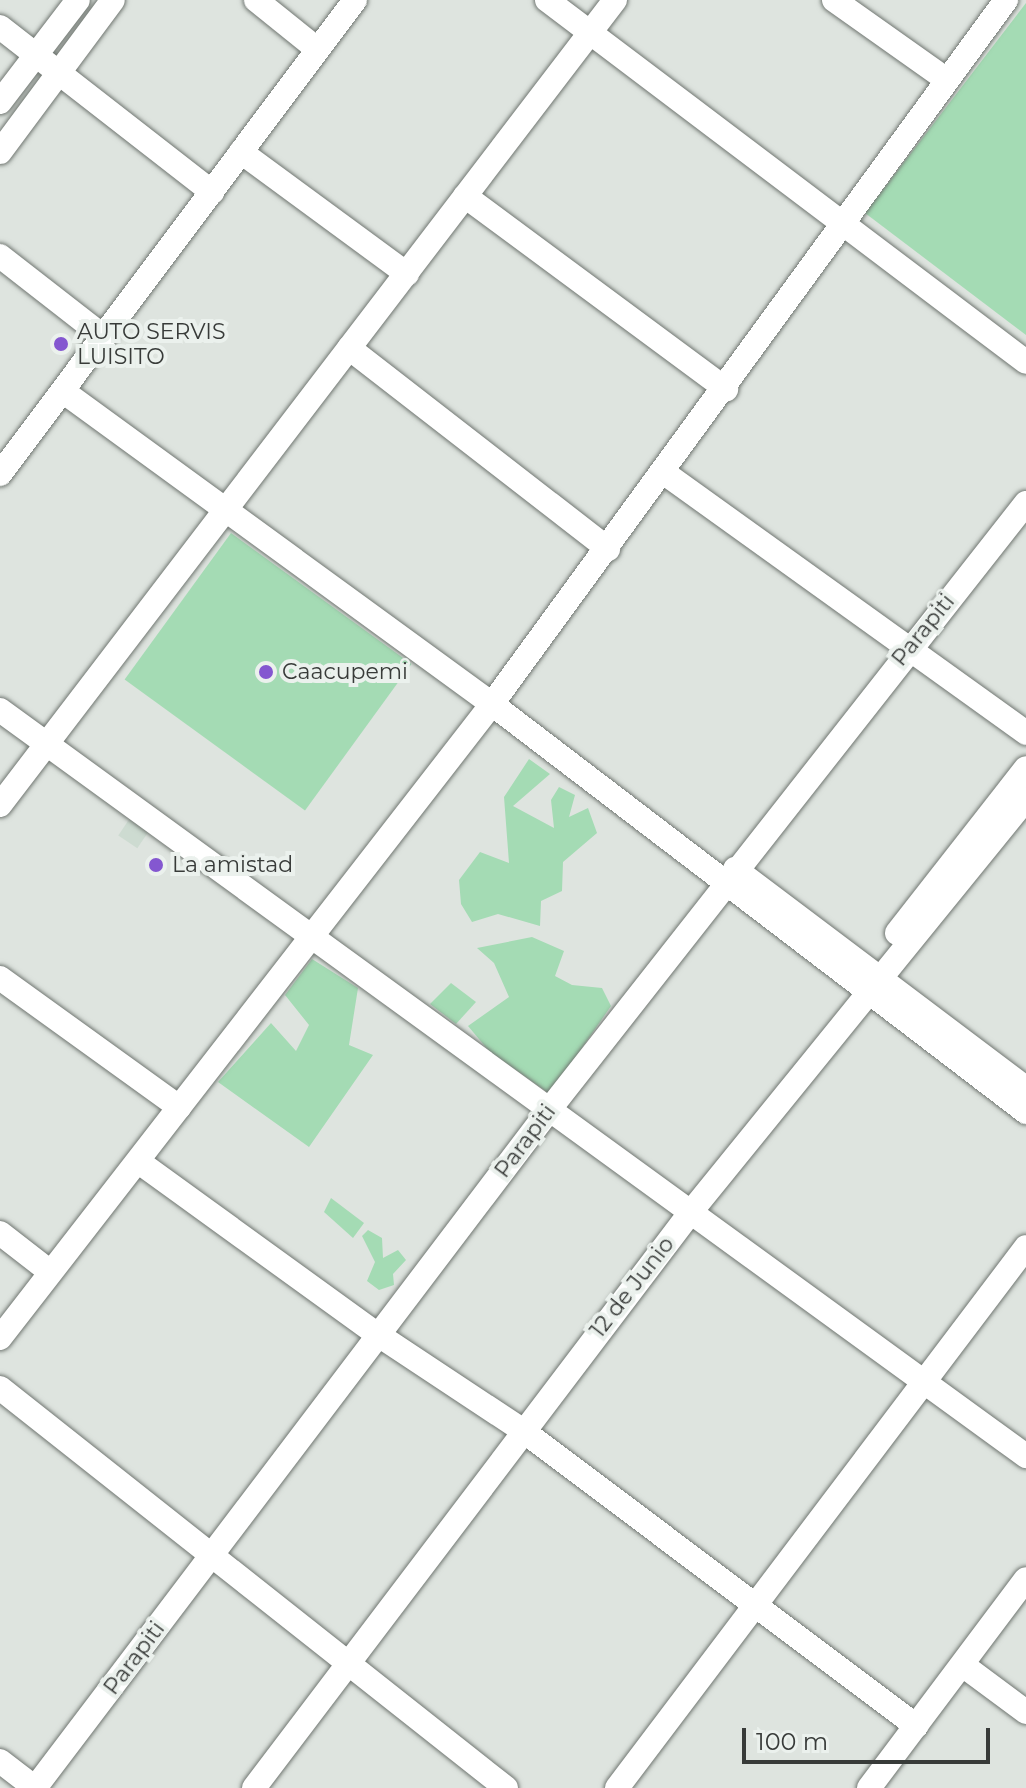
<!DOCTYPE html>
<style>
body{margin:0}
#map{position:relative;width:1026px;height:1788px;overflow:hidden;background:#dee4df;font-family:Montserrat,sans-serif}
div>[style]{position:absolute}
[style*='--x']{left:calc(var(--x)*1px);top:calc(var(--y)*1px);width:calc(var(--w)*1px);rotate:calc(var(--a)*1deg)}
.built>*{inset:0;background:#cddbd1;transform-origin:0 0}
.green>*{inset:0;background:#a4dbb4;transform-origin:0 0}
.roads{filter:drop-shadow(0 0 2px #707671) drop-shadow(0 0 2px #707671)}
.minor>*{height:24px;margin:-12px;padding:0 12px;transform-origin:12px;border-radius:12px;background:#fff}
.dots>*{width:22px;height:22px;translate:-50% -50%;box-sizing:border-box;border:4px solid #ebf1ed;border-radius:50%}
span{translate:-50% -50%;white-space:nowrap;text-align:center;line-height:1.15;-webkit-text-stroke:8px #ebf1ed;paint-order:stroke}
.poi-label{font-size:22px;color:#383b39}
.left{translate:0 -50%;text-align:left}
.street-label{font-size:22px;color:#383b39}
.scale{position:absolute;left:742px;top:1728px;width:248px;height:36px;box-sizing:border-box;border:4px solid #383b39;border-top:0;padding-left:10px;font-size:24px;line-height:28px;white-space:nowrap;color:#383b39;-webkit-text-stroke:6px #ebf1ed;paint-order:stroke}
</style>
<div id="map">
<div class="built">
<i style="left:130px;top:818px;width:23px;height:21px;rotate:34deg"></i>
</div>
<div class="green">
<i style="clip-path:polygon(1026px 3px,1026px 335px,865px 213px)"></i>
<i style="left:231px;top:533px;width:223px;height:181px;rotate:36deg"></i>
<i style="clip-path:polygon(529px 759px,550px 774px,513px 806px,554px 828px,551px 800px,559px 787px,575px 795px,569px 817px,588px 808px,597px 833px,563px 862px,562px 891px,541px 901px,540px 926px,498px 914px,472px 922px,461px 904px,459px 880px,480px 852px,509px 863px,504px 797px)"></i>
<i style="clip-path:polygon(532px 937px,564px 951px,555px 976px,572px 985px,602px 988px,611px 1006px,550px 1094px,489px 1051px,468px 1026px,509px 997px,494px 963px,477px 948px)"></i>
<i style="clip-path:polygon(312px 959px,358px 988px,349px 1045px,373px 1055px,309px 1147px,218px 1082px,271px 1023px,296px 1051px,309px 1025px,285px 995px)"></i>
<i style="clip-path:polygon(451px 983px,476px 1002px,456px 1024px,430px 1004px)"></i>
<i style="clip-path:polygon(331px 1198px,364px 1223px,353px 1238px,324px 1212px)"></i>
<i style="clip-path:polygon(368px 1230px,382px 1238px,383px 1258px,398px 1250px,406px 1260px,393px 1274px,394px 1285px,379px 1290px,367px 1281px,375px 1262px,362px 1236px)"></i>
</div>
<div class="roads">
<div class="minor">
<i style="--x:256;--y:0;--w:78;--a:38.8"></i>
<i style="--x:547;--y:0;--w:600;--a:37.08"></i>
<i style="--x:834;--y:0;--w:135;--a:35.3"></i>
<i style="--x:0;--y:27;--w:269;--a:37.9"></i>
<i style="--x:0;--y:102;--w:128;--a:-52.6"></i>
<i style="--x:0;--y:152;--w:189;--a:-53.4"></i>
<i style="--x:241;--y:152;--w:206;--a:36.3"></i>
<i style="--x:465;--y:196;--w:325;--a:36.5"></i>
<i style="--x:0;--y:256;--w:132;--a:37.9"></i>
<i style="--x:349;--y:348;--w:328;--a:37.8"></i>
<i style="--x:64;--y:392;--w:530;--a:36.09"></i>
<i style="--x:492;--y:704;--w:672;--a:37.38"></i>
<i style="--x:663;--y:472;--w:447;--a:35.7"></i>
<i style="--x:0;--y:474;--w:592;--a:-53.17"></i>
<i style="--x:0;--y:710;--w:1269;--a:36.02"></i>
<i style="--x:0;--y:805;--w:1013;--a:-52.62"></i>
<i style="--x:735;--y:869;--w:364;--a:37"></i>
<i style="--x:897;--y:933;--w:209;--a:-52"></i>
<i style="--x:0;--y:978;--w:221;--a:35.8"></i>
<i style="--x:139;--y:1162;--w:294;--a:35.9"></i>
<i style="--x:377;--y:1334;--w:174;--a:33.5"></i>
<i style="--x:522;--y:1430;--w:493;--a:36.9"></i>
<i style="--x:0;--y:1233;--w:62;--a:37.8"></i>
<i style="--x:0;--y:1338;--w:803;--a:-52.19"></i>
<i style="--x:492;--y:704;--w:872;--a:-53.87"></i>
<i style="--x:0;--y:1388;--w:645;--a:38.33"></i>
<i style="--x:964;--y:1666;--w:77;--a:36.6"></i>
<i style="--x:0;--y:1761;--w:44;--a:37.6"></i>
<i style="--x:35;--y:1788;--w:851;--a:-52.83"></i>
<i style="--x:549;--y:1110;--w:772;--a:-51.84"></i>
<i style="--x:254;--y:1788;--w:722;--a:-52.83"></i>
<i style="--x:690;--y:1213;--w:533;--a:-50.94"></i>
<i style="--x:617;--y:1788;--w:678;--a:-52.91"></i>
<i style="--x:869;--y:1788;--w:261;--a:-53.1"></i>
</div>
</div>
<div class="dots">
<i style="left:61px;top:344px;background:#8457d0"></i>
<i style="left:266px;top:672px;background:#8457d0"></i>
<i style="left:156px;top:865px;background:#8457d0"></i>
</div>
<div class="poi-label">
<span class="left" style="left:77px;top:344px">AUTO SERVIS<br>LUISITO</span>
<span class="left" style="left:282px;top:672px">Caacupemi</span>
<span class="left" style="left:172px;top:865px">La amistad</span>
</div>
<div class="street-label">
<span style="left:923px;top:630px;rotate:-51deg">Parapiti</span>
<span style="left:525px;top:1141px;rotate:-53deg">Parapiti</span>
<span style="left:632px;top:1287px;rotate:-52deg">12 de Junio</span>
<span style="left:134px;top:1658px;rotate:-53deg">Parapiti</span>
</div>
<div class="scale">100 m</div>
</div>
